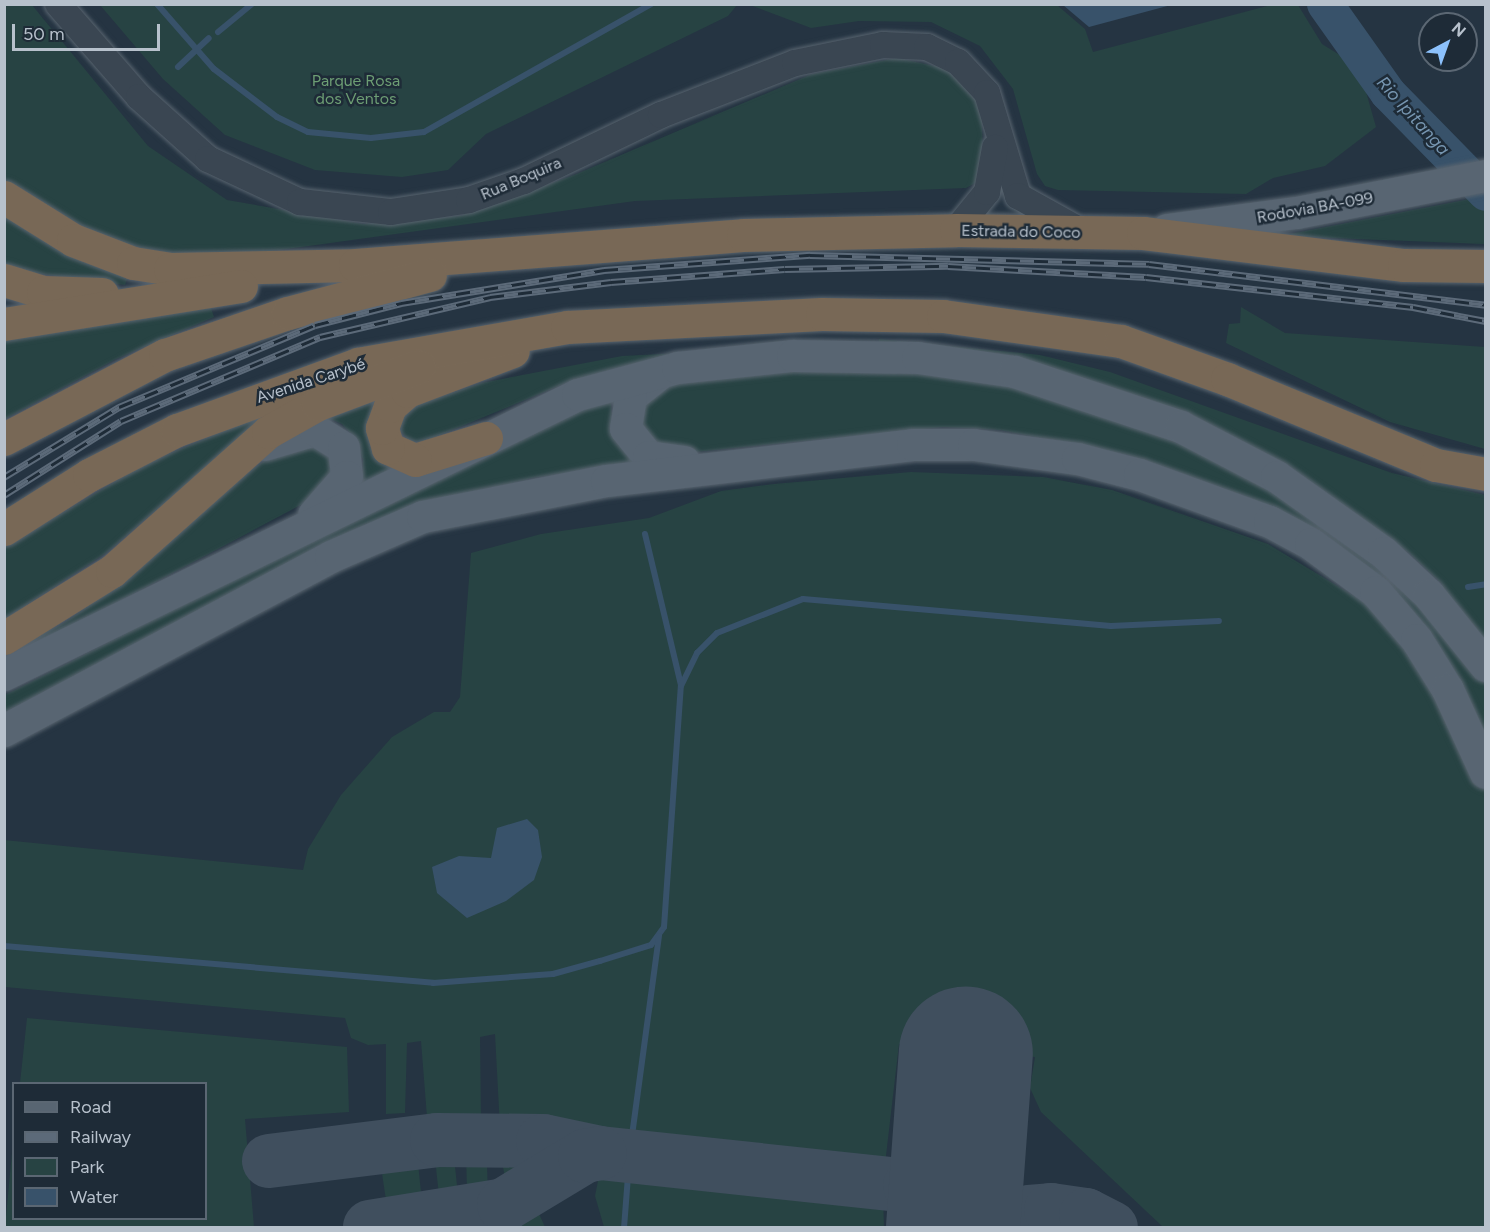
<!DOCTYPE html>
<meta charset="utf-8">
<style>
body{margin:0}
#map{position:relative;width:1490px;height:1232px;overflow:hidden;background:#253442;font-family:Figtree,sans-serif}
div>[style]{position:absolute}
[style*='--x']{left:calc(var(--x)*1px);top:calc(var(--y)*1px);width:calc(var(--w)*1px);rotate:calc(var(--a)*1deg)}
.green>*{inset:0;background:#274343;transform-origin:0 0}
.water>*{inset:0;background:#38526a}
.stream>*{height:6px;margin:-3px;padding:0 3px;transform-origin:3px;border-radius:3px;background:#38526a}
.river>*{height:36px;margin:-18px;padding:0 18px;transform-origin:18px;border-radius:18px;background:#38526a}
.taxiway>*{height:54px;margin:-27px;padding:0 27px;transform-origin:27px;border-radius:27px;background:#404f5e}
.runway>*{height:134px;margin:-67px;padding:0 67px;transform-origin:67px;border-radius:67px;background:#404f5e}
.roads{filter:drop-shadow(0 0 2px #58646f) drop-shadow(0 0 2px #58646f)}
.minor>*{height:26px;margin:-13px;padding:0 13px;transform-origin:13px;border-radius:13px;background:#3a4652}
.major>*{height:32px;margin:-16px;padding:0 16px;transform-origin:16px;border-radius:16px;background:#586572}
.highway>*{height:33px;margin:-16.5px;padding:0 16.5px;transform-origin:16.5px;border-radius:16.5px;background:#786856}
.rail>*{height:7px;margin-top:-3.5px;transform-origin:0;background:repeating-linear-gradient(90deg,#1e2b37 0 14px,#5c6a79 0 28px);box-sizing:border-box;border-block:2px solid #5c6a79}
span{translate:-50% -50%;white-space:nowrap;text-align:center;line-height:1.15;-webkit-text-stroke:5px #1e2b37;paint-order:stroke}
.park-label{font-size:16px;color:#6d9e74}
.street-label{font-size:16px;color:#b7c1cc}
.water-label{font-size:18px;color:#7695b0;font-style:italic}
.frame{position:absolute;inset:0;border:6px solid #b7c1cc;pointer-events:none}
.legend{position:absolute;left:12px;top:1082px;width:195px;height:138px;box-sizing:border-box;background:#1e2b37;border:2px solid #5b6773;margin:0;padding:8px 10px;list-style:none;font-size:18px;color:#b7c1cc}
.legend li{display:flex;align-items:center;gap:12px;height:30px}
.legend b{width:30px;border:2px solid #5b6773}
.north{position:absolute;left:1418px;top:12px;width:60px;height:60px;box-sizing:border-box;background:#1e2b37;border:2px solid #5b6773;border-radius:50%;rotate:41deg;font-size:16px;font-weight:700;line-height:24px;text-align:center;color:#b7c1cc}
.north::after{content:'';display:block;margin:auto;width:21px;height:27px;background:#8cc1fc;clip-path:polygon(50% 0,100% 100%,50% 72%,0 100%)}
.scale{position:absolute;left:12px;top:24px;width:148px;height:27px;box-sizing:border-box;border:3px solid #b7c1cc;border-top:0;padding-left:8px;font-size:18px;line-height:21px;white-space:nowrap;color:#b7c1cc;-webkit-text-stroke:4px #1e2b37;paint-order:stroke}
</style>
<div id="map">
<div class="green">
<i style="clip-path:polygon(4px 5px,32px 5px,148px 146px,227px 200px,363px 224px,460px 216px,574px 175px,812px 74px,897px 58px,949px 69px,972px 88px,982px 115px,983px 167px,977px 182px,966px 188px,635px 201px,222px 258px,120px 247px,5px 183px)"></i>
<i style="clip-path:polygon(100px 5px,737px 5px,728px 16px,486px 134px,448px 170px,402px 177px,315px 170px,225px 135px,163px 79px)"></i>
<i style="clip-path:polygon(750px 5px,1057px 5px,1085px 29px,1093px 52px,1271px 5px,1298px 5px,1322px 44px,1359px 67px,1376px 127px,1325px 166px,1273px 178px,1246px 194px,1058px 190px,1045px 186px,1037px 174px,1013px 89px,980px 46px,931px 22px,859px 21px,811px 28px)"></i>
<i style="clip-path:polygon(1485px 196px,1485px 244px,1279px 236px)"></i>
<i style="clip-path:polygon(4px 209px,128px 276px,125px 285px,5px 269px)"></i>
<i style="clip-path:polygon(1241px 307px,1285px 333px,1485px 347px,1485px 449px,1390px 422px,1226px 343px,1229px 324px,1240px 323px)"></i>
<i style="clip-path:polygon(211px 308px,214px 317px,116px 359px,5px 419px,4px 336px)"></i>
<i style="clip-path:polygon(879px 339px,1040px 355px,1110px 372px,1392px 473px,1485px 495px,1485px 1227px,1163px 1227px,1041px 1112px,1030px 1088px,1035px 1057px,899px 1044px,884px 1173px,614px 1144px,537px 1127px,500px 1128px,495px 1034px,480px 1037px,481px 1119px,427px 1117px,421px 1041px,407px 1043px,405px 1113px,386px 1114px,386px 1044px,368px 1045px,351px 1038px,345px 1018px,5px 987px,4px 840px,303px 870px,308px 849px,341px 795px,392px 737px,434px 712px,450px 712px,460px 697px,471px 553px,541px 534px,649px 518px,721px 491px,774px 484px,911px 472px,1043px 477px,1112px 490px,1268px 544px,1384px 614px,1402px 635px,1408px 636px,1419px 617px,1326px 535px,1289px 515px,1128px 455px,1000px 430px,943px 427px,686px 453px,654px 445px,640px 433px,637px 413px,647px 396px,674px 381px,780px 368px,889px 366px,1047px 393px,1110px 411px,1238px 467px,1336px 531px,1425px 610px,1442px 584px,1409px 553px,1287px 468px,1164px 407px,1049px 370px,984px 355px,879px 345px)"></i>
<i style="clip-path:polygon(681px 353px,571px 381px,423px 442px,409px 441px,400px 430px,403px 417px,416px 405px,481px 383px,622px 356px)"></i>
<i style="clip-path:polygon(378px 394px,367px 429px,380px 459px,396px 472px,361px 489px,363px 459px,355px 439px,342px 424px,321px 415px)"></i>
<i style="clip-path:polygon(611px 398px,612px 423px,635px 463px,532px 478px,416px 508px,310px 553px,5px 712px,5px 695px,511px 438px)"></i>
<i style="clip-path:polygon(255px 418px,257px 424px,106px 553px,5px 619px,4px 547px,147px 463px)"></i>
<i style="clip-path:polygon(307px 443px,328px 449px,333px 472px,310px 500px,5px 662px,4px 653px,64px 623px,131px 577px,243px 475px,275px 454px)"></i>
<i style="clip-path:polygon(27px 1018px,347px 1047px,349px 1112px,245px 1119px,254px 1227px,5px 1227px,13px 1142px,14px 1218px,206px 1218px,206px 1084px,20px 1083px)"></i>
<i style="clip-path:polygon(379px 1153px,417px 1154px,423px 1211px,388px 1214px)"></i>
<i style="clip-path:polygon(466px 1154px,481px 1155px,487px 1164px,488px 1198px,480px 1204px,471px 1205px,467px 1190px)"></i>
<i style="clip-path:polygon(544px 1154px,554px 1158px,552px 1164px,508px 1196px,502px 1161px)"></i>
<i style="left:454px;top:1157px;width:47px;height:19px;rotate:84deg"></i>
<i style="clip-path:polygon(608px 1167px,883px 1196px,884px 1227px,604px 1227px,595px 1196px,600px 1171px)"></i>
<i style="clip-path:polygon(535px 1205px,545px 1227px,439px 1227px,504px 1220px)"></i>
</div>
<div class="water">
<i style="clip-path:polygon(1063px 5px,1171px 5px,1089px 27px)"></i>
<i style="clip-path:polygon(527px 819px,538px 830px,542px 857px,534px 880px,506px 901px,467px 918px,437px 893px,432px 867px,459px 856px,491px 858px,497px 828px)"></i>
</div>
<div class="stream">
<i style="--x:157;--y:4;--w:86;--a:48.8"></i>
<i style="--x:214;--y:69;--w:79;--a:37.3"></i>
<i style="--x:277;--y:117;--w:34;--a:26"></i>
<i style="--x:308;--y:132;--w:63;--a:5.4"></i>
<i style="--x:371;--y:138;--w:53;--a:-6.5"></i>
<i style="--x:424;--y:132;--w:261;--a:-29.4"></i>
<i style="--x:218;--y:32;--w:44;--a:-39.5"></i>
<i style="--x:178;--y:67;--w:42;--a:-43.1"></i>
<i style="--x:645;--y:534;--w:155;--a:76.6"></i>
<i style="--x:1468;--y:587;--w:18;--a:-9"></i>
<i style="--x:4;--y:946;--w:431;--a:4.9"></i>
<i style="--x:433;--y:983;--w:120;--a:-4.3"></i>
<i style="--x:553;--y:974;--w:49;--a:-15.5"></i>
<i style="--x:600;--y:961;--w:53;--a:-17.4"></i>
<i style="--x:651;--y:945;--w:22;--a:-54"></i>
<i style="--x:664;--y:927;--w:242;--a:-86"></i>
<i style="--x:681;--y:686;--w:37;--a:-64"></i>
<i style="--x:697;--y:653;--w:28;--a:-45"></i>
<i style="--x:717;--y:633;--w:92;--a:-21.6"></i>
<i style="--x:803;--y:599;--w:309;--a:5"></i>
<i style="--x:1111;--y:626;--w:108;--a:-2.7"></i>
<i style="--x:631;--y:1143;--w:209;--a:-82.3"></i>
<i style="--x:624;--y:1228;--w:52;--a:-85.6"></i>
</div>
<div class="river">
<i style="--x:1325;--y:4;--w:109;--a:54.7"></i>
<i style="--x:1388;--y:93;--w:140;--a:45.6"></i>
</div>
<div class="taxiway">
<i style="--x:269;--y:1161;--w:169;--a:-7.1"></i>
<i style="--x:437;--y:1140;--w:106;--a:0.5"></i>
<i style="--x:543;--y:1141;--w:58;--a:11.9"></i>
<i style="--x:600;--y:1153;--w:312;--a:6.1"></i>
<i style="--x:910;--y:1186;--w:38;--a:14"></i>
<i style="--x:947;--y:1195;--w:17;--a:65"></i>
<i style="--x:370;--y:1227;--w:136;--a:-9.3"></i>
<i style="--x:504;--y:1205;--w:95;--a:-31.2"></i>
<i style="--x:585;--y:1156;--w:15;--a:-11"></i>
<i style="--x:998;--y:1228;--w:35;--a:-27"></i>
<i style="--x:1029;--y:1212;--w:22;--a:-5"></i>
<i style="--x:1051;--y:1210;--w:35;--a:8"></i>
<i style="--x:1086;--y:1215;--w:28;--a:27"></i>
</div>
<div class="runway">
<i style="--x:953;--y:1228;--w:175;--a:-85.8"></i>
</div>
<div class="roads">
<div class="minor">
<i style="--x:58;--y:4;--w:123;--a:48.9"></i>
<i style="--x:139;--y:97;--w:93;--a:41.9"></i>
<i style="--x:208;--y:159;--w:102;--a:25.1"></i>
<i style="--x:300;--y:202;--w:92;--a:6.3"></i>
<i style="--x:391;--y:212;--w:79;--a:-8.7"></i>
<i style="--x:469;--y:200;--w:58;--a:-19.1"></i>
<i style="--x:524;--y:181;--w:152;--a:-25.7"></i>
<i style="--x:661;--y:115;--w:144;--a:-21.2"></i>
<i style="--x:795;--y:63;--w:90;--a:-11.6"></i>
<i style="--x:883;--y:45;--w:44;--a:2.6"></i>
<i style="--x:927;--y:47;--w:34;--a:26"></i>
<i style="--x:958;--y:62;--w:42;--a:46.9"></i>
<i style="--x:987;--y:93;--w:108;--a:73.2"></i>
<i style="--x:1018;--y:196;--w:68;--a:29.2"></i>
<i style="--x:956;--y:230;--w:49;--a:-50.8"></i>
<i style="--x:987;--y:192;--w:45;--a:-79.7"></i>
</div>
<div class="major">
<i style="--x:1167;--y:230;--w:131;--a:-7.5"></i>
<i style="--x:1297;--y:213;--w:193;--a:-11.1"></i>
<i style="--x:660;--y:374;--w:37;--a:142"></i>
<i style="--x:631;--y:397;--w:32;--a:99"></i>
<i style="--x:626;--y:429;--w:36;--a:51"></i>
<i style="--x:649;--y:457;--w:36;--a:8"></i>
<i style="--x:265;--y:445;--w:52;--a:-16.7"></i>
<i style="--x:315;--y:430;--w:34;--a:32"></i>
<i style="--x:344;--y:448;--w:29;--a:84"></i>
<i style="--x:347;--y:477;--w:50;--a:131"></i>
<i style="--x:4;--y:675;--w:639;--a:-26"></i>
<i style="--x:578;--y:395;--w:104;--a:-15.1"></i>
<i style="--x:678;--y:368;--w:116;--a:-6"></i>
<i style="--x:793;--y:356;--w:125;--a:0.9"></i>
<i style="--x:918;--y:358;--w:98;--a:8.2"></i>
<i style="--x:1015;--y:372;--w:175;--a:18.3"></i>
<i style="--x:1181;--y:427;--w:108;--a:27.5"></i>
<i style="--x:1277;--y:477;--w:131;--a:35.4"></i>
<i style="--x:1384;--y:553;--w:62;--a:43"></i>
<i style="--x:1429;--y:595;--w:91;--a:51.2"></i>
<i style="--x:4;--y:731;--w:370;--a:-28"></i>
<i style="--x:331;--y:557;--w:100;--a:-23.5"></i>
<i style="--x:423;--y:517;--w:187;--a:-11.1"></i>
<i style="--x:607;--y:481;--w:308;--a:-6.7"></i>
<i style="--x:913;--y:445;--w:61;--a:0"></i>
<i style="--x:974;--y:445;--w:105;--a:7.7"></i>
<i style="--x:1078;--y:459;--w:64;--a:14.5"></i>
<i style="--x:1140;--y:475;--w:138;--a:19.9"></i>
<i style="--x:1270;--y:522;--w:47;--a:28.2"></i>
<i style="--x:1311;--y:544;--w:81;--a:36.4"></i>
<i style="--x:1376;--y:592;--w:63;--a:49.5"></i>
<i style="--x:1417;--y:640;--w:59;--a:58.2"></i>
<i style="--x:1448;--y:690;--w:91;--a:65.4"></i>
</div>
<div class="highway">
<i style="--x:4;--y:197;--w:81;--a:31.9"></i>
<i style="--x:73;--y:240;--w:64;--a:21"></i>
<i style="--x:133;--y:263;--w:37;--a:9"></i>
<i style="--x:170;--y:269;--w:185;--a:-1.2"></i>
<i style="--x:355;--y:265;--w:389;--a:-4.4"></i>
<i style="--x:743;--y:235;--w:213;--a:-1.3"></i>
<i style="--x:956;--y:230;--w:187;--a:0.9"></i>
<i style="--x:1143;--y:233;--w:263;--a:7"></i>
<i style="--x:1404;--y:265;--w:82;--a:0.7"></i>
<i style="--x:4;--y:280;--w:41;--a:17.1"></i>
<i style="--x:43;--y:292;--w:59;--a:1.9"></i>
<i style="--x:4;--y:324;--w:240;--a:-9.1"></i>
<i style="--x:486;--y:438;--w:74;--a:162.8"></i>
<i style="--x:415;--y:460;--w:30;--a:-156"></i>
<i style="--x:388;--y:448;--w:21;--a:-107"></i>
<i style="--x:382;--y:428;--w:23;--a:-70"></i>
<i style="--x:390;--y:406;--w:23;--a:-41"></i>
<i style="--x:407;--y:391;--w:113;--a:-20.7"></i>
<i style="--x:4;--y:439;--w:182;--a:-27.6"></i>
<i style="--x:165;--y:355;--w:130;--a:-18.9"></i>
<i style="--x:288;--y:313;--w:147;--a:-15"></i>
<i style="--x:4;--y:529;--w:101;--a:-32.4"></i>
<i style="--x:89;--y:475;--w:99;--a:-27.1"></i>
<i style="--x:177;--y:430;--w:193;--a:-20"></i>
<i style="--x:358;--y:364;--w:212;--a:-10"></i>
<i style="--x:567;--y:327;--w:255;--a:-2.9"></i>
<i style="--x:822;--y:314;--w:121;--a:0.9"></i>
<i style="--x:943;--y:316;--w:180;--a:8"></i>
<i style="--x:1121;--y:341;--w:113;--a:19.7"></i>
<i style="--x:1227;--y:379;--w:226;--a:22.4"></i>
<i style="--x:1436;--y:465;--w:51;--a:10.2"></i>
<i style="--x:4;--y:638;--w:127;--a:-31.8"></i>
<i style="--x:112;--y:571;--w:209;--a:-41.7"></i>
<i style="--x:268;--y:432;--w:57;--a:-29.2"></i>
<i style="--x:318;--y:404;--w:108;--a:-20.6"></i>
</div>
</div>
<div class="rail">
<i style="--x:4;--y:477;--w:135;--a:-31.3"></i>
<i style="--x:119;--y:407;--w:212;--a:-22.7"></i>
<i style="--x:315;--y:325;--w:89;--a:-14.3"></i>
<i style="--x:401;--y:303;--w:206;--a:-9.2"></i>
<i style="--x:604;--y:270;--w:207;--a:-4.2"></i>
<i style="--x:810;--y:255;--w:339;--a:1.5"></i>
<i style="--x:1149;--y:264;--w:339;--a:6.9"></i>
<i style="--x:4;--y:495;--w:138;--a:-32.3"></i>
<i style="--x:121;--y:421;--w:216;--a:-22.9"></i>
<i style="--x:320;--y:337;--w:175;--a:-13.2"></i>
<i style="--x:490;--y:297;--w:122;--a:-7.1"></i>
<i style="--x:611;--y:282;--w:174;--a:-4.3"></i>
<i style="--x:785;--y:269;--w:163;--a:-1.1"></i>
<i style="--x:948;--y:266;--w:198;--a:3.2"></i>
<i style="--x:1146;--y:277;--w:269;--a:6.4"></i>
<i style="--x:1413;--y:307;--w:74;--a:10.9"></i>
</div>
<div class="park-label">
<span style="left:356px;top:90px">Parque Rosa<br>dos Ventos</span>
</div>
<div class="street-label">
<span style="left:521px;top:179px;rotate:-23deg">Rua Boquira</span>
<span style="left:1315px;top:208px;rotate:-10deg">Rodovia BA-099</span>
<span style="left:1021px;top:232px;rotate:1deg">Estrada do Coco</span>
<span style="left:311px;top:381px;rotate:-18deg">Avenida Carybé</span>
</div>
<div class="water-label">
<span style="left:1413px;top:116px;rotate:48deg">Rio Ipitanga</span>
</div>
<div class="frame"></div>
<ul class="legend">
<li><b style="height:8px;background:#586572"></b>Road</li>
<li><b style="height:8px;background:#5c6a79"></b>Railway</li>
<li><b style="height:16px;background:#274343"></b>Park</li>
<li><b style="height:16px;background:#38526a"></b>Water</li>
</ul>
<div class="north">N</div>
<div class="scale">50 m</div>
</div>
